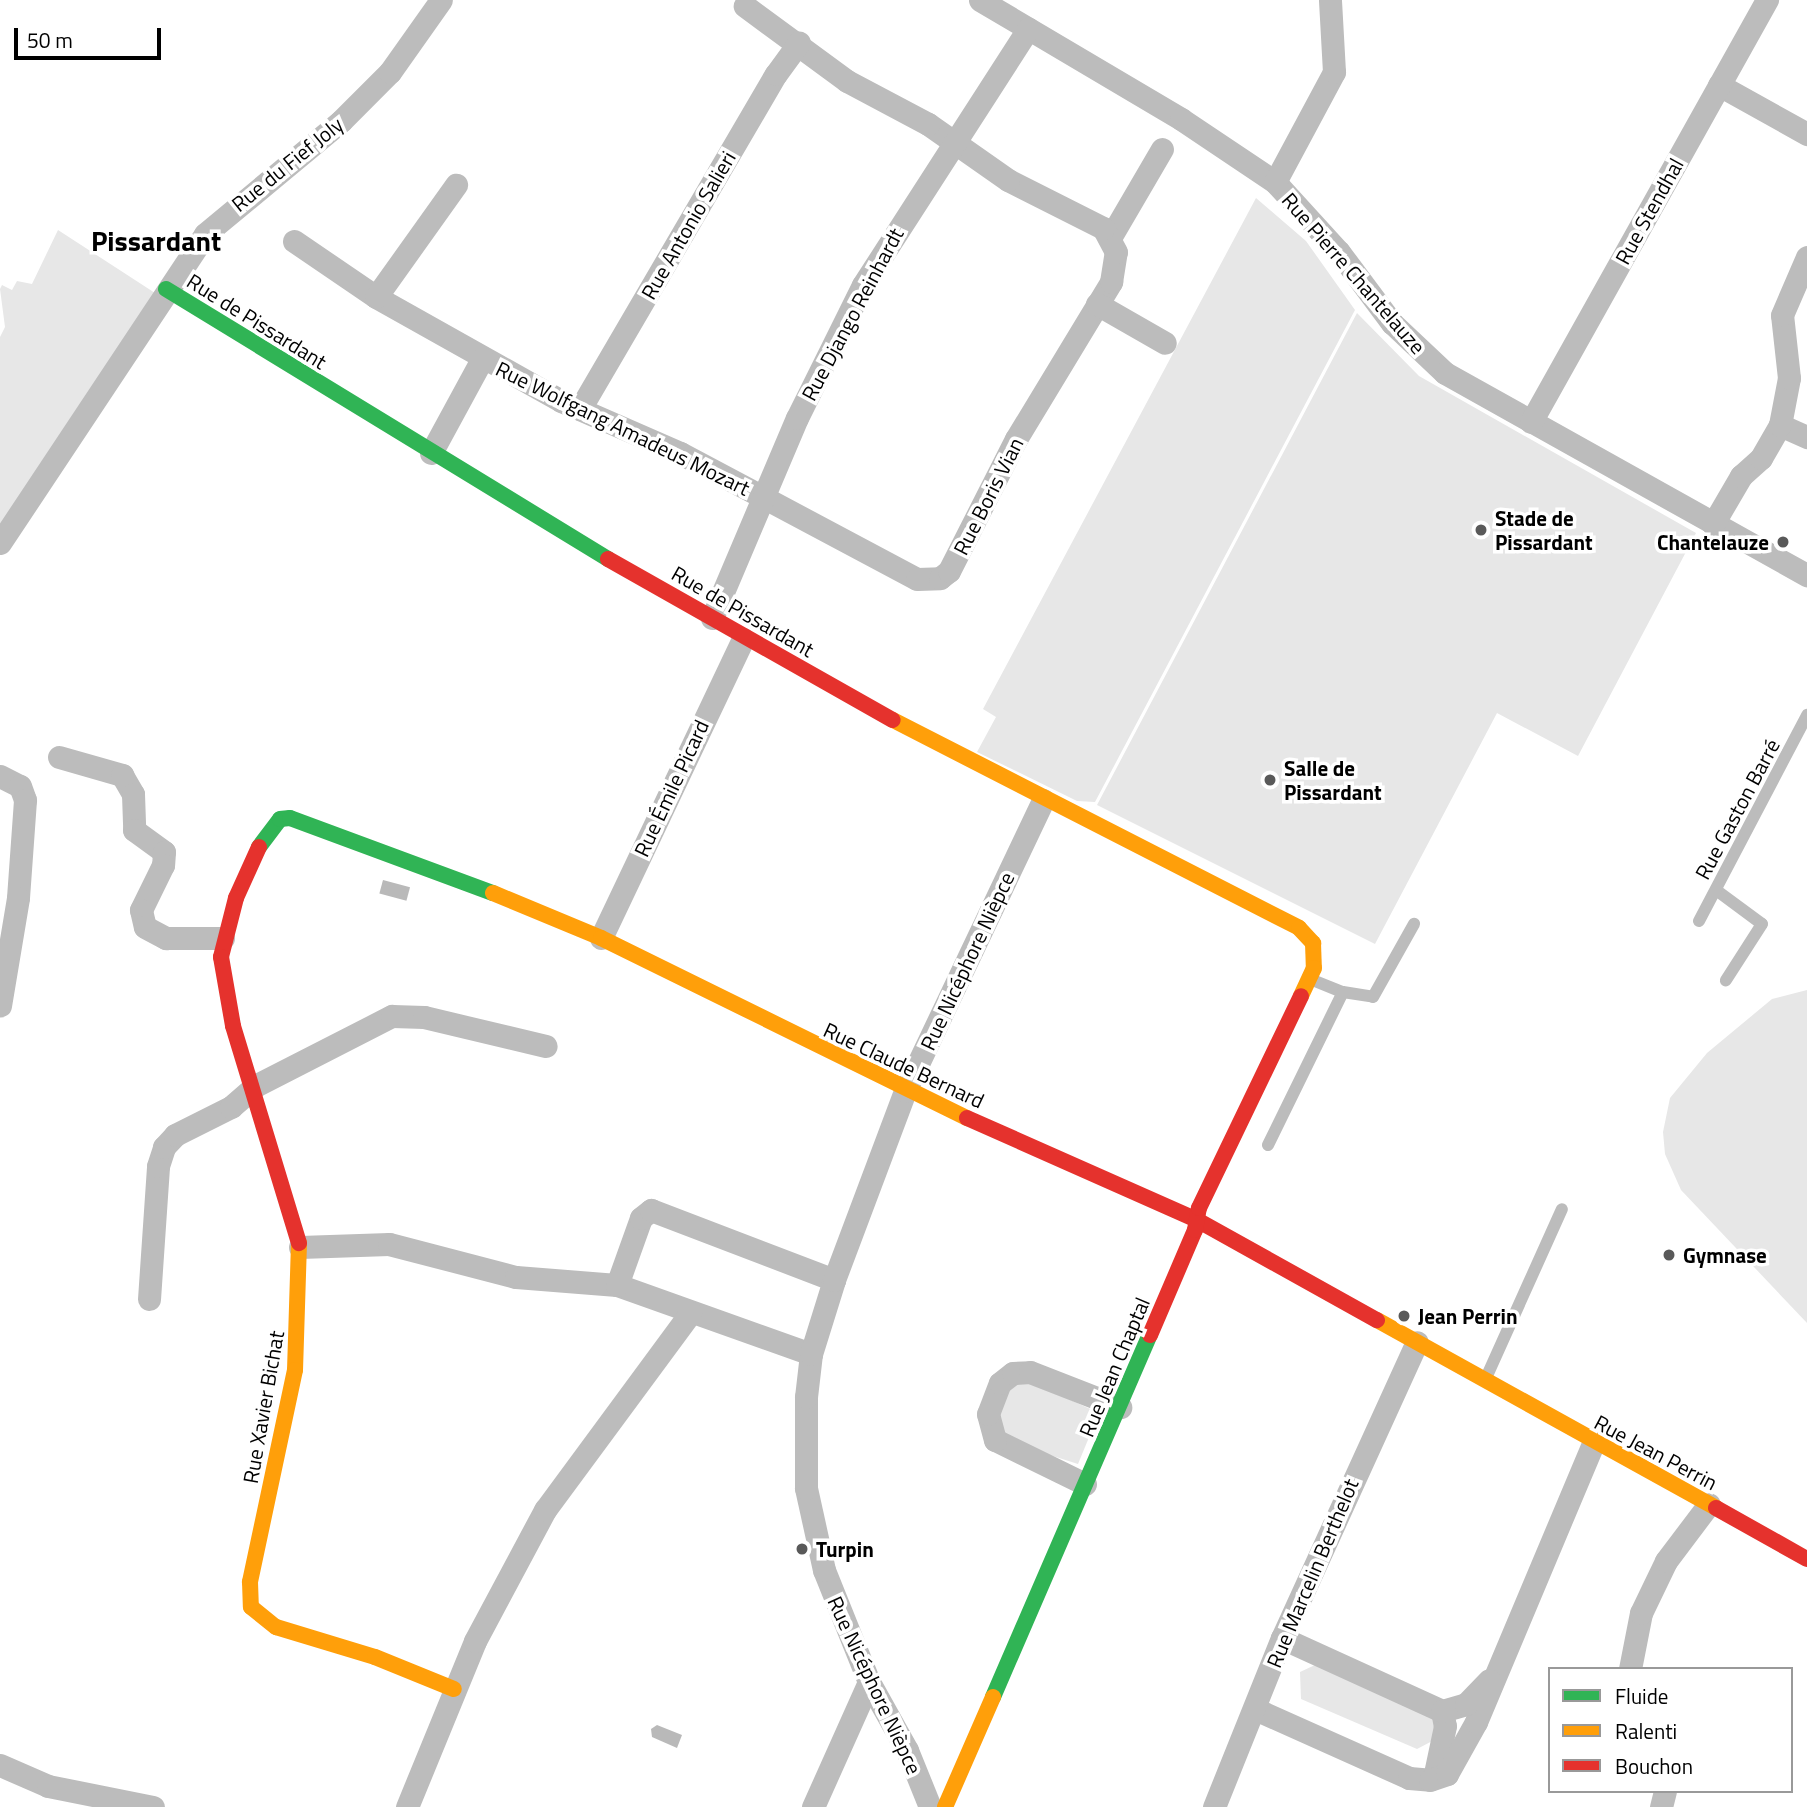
<!DOCTYPE html>
<meta charset="utf-8">
<style>
body{margin:0}
#map{position:relative;width:1807px;height:1807px;overflow:hidden;background:#fff;font-family:"Titillium Web",sans-serif}
div>[style]{position:absolute}
[style*='--x']{left:calc(var(--x)*1px);top:calc(var(--y)*1px);width:calc(var(--w)*1px);rotate:calc(var(--a)*1deg)}
.green>*{inset:0;background:#e7e7e7}
.water>*{inset:0;background:#b9b9b9;transform-origin:0 0}
.lane>*{height:12px;margin:-6px;padding:0 6px;transform-origin:6px;border-radius:6px;background:#bcbcbc}
.street>*{height:23px;margin:-11.5px;padding:0 11.5px;transform-origin:11.5px;border-radius:11.5px;background:#bcbcbc}
.fast>*{height:16px;margin:-8px;padding:0 8px;transform-origin:8px;border-radius:8px;background:#30b455}
.slow>*{height:16px;margin:-8px;padding:0 8px;transform-origin:8px;border-radius:8px;background:#ff9f0a}
.jam>*{height:16px;margin:-8px;padding:0 8px;transform-origin:8px;border-radius:8px;background:#e5322d}
.dots>*{width:19px;height:19px;translate:-50% -50%;box-sizing:border-box;border:4px solid #fff;border-radius:50%}
span{translate:-50% -50%;white-space:nowrap;text-align:center;line-height:1.15;-webkit-text-stroke:7px #fff;paint-order:stroke}
.street-label{font-size:21px;color:#000}
.poi-label{font-size:21px;color:#000;font-weight:700}
.left{translate:0 -50%;text-align:left}
.right{translate:-100% -50%;text-align:right}
.district-label{font-size:28px;color:#000;font-weight:700}
.legend{position:absolute;left:1548px;top:1667px;width:245px;height:126px;box-sizing:border-box;background:#fff;border:2px solid #999;margin:0;padding:9px 12px;list-style:none;font-size:21px;color:#000}
.legend li{display:flex;align-items:center;gap:14px;height:35px}
.legend b{width:35px;border:2px solid #999}
.scale{position:absolute;left:14px;top:28px;width:147px;height:32px;box-sizing:border-box;border:4px solid #000;border-top:0;padding-left:9px;font-size:21px;line-height:24px;white-space:nowrap;color:#000;-webkit-text-stroke:5px #fff;paint-order:stroke}
</style>
<div id="map">
<div class="green">
<i style="clip-path:polygon(1256px 198px,1306px 241px,1355px 310px,1095px 802px,1077px 801px,977px 752px,996px 717px,983px 709px)"></i>
<i style="clip-path:polygon(58px 230px,155px 293px,0 533px,0 337px,5px 327px,0 289px,2px 285px,12px 290px,17px 281px,32px 284px)"></i>
<i style="clip-path:polygon(1357px 313px,1419px 376px,1696px 533px,1578px 756px,1497px 713px,1375px 944px,1097px 805px)"></i>
<i style="clip-path:polygon(1807px 990px,1807px 1323px,1681px 1190px,1665px 1154px,1663px 1132px,1670px 1098px,1707px 1053px,1772px 999px)"></i>
<i style="clip-path:polygon(1031px 1382px,1099px 1413px,1078px 1464px,1006px 1441px,996px 1416px,1006px 1391px,1013px 1385px)"></i>
<i style="clip-path:polygon(1315px 1665px,1433px 1715px,1438px 1738px,1417px 1749px,1301px 1699px,1300px 1672px)"></i>
</div>
<div class="water">
<i style="left:383px;top:880px;width:28px;height:14px;rotate:15deg"></i>
<i style="clip-path:polygon(657px 1725px,682px 1735px,677px 1748px,652px 1737px,651px 1729px)"></i>
</div>
<div class="lane">
<i style="--x:1716;--y:890;--w:57;--a:36.5"></i>
<i style="--x:1762;--y:924;--w:67;--a:122.7"></i>
<i style="--x:1699;--y:921;--w:233;--a:-62.3"></i>
<i style="--x:1310;--y:979;--w:35;--a:22"></i>
<i style="--x:1343;--y:992;--w:30;--a:9"></i>
<i style="--x:1373;--y:997;--w:84;--a:-60.7"></i>
<i style="--x:1268;--y:1145;--w:170;--a:-63.9"></i>
<i style="--x:1486;--y:1378;--w:185;--a:-65.8"></i>
</div>
<div class="street">
<i style="--x:980;--y:0;--w:234;--a:30.6"></i>
<i style="--x:1181;--y:119;--w:113;--a:33.8"></i>
<i style="--x:1275;--y:182;--w:95;--a:47.6"></i>
<i style="--x:1339;--y:252;--w:89;--a:53.3"></i>
<i style="--x:1392;--y:323;--w:73;--a:43.3"></i>
<i style="--x:1445;--y:373;--w:415;--a:29.2"></i>
<i style="--x:1719;--y:85;--w:101;--a:29.1"></i>
<i style="--x:1275;--y:182;--w:125;--a:-61.8"></i>
<i style="--x:1334;--y:72;--w:72;--a:-93.2"></i>
<i style="--x:1110;--y:238;--w:103;--a:-59.7"></i>
<i style="--x:294;--y:241;--w:99;--a:34.3"></i>
<i style="--x:376;--y:297;--w:212;--a:29.3"></i>
<i style="--x:561;--y:401;--w:130;--a:23.6"></i>
<i style="--x:680;--y:453;--w:268;--a:28"></i>
<i style="--x:917;--y:579;--w:23;--a:-2"></i>
<i style="--x:940;--y:578;--w:11;--a:-38"></i>
<i style="--x:949;--y:571;--w:148;--a:-63.1"></i>
<i style="--x:1016;--y:439;--w:184;--a:-58.8"></i>
<i style="--x:1111;--y:282;--w:30;--a:-81"></i>
<i style="--x:1116;--y:252;--w:27;--a:-118"></i>
<i style="--x:1103;--y:228;--w:106;--a:-153.2"></i>
<i style="--x:1008;--y:180;--w:98;--a:-145"></i>
<i style="--x:928;--y:124;--w:92;--a:-152"></i>
<i style="--x:847;--y:81;--w:127;--a:-143.7"></i>
<i style="--x:376;--y:297;--w:138;--a:-54.5"></i>
<i style="--x:1097;--y:304;--w:78;--a:29.8"></i>
<i style="--x:580;--y:409;--w:388;--a:-59.7"></i>
<i style="--x:776;--y:74;--w:39;--a:-54"></i>
<i style="--x:1531;--y:422;--w:484;--a:-60.8"></i>
<i style="--x:1780;--y:425;--w:30;--a:24"></i>
<i style="--x:431;--y:453;--w:107;--a:-61.5"></i>
<i style="--x:1713;--y:524;--w:56;--a:-59.7"></i>
<i style="--x:1741;--y:476;--w:27;--a:-42"></i>
<i style="--x:1761;--y:458;--w:38;--a:-60"></i>
<i style="--x:1780;--y:425;--w:48;--a:-79.2"></i>
<i style="--x:1789;--y:378;--w:63;--a:-96.3"></i>
<i style="--x:1782;--y:315;--w:63;--a:-66.7"></i>
<i style="--x:0;--y:543;--w:371;--a:-56.4"></i>
<i style="--x:205;--y:234;--w:177;--a:-39.7"></i>
<i style="--x:341;--y:121;--w:69;--a:-45"></i>
<i style="--x:390;--y:72;--w:88;--a:-54.7"></i>
<i style="--x:712;--y:618;--w:217;--a:-67"></i>
<i style="--x:797;--y:418;--w:148;--a:-63.6"></i>
<i style="--x:863;--y:285;--w:305;--a:-57.2"></i>
<i style="--x:59;--y:757;--w:66;--a:15.9"></i>
<i style="--x:122;--y:775;--w:22;--a:60"></i>
<i style="--x:133;--y:794;--w:36;--a:88"></i>
<i style="--x:134;--y:830;--w:37;--a:36"></i>
<i style="--x:164;--y:852;--w:13;--a:94"></i>
<i style="--x:163;--y:865;--w:50;--a:116.1"></i>
<i style="--x:141;--y:910;--w:17;--a:77"></i>
<i style="--x:145;--y:927;--w:24;--a:28"></i>
<i style="--x:166;--y:938;--w:57;--a:0"></i>
<i style="--x:0;--y:776;--w:22;--a:27"></i>
<i style="--x:20;--y:786;--w:15;--a:70"></i>
<i style="--x:25;--y:800;--w:98;--a:94.1"></i>
<i style="--x:18;--y:898;--w:109;--a:99.5"></i>
<i style="--x:601;--y:938;--w:331;--a:-64.6"></i>
<i style="--x:300;--y:1247;--w:89;--a:-1.9"></i>
<i style="--x:389;--y:1244;--w:131;--a:14.6"></i>
<i style="--x:516;--y:1277;--w:101;--a:4.5"></i>
<i style="--x:149;--y:1299;--w:133;--a:-86.1"></i>
<i style="--x:158;--y:1166;--w:20;--a:-72"></i>
<i style="--x:164;--y:1147;--w:16;--a:-47"></i>
<i style="--x:175;--y:1135;--w:63;--a:-26.6"></i>
<i style="--x:231;--y:1107;--w:32;--a:-41"></i>
<i style="--x:255;--y:1086;--w:154;--a:-27.1"></i>
<i style="--x:392;--y:1016;--w:32;--a:2"></i>
<i style="--x:424;--y:1017;--w:125;--a:13.4"></i>
<i style="--x:811;--y:1354;--w:206;--a:-160.4"></i>
<i style="--x:617;--y:1285;--w:71;--a:-70.3"></i>
<i style="--x:641;--y:1218;--w:13;--a:-39"></i>
<i style="--x:651;--y:1210;--w:196;--a:20.9"></i>
<i style="--x:1085;--y:1484;--w:100;--a:-153.9"></i>
<i style="--x:995;--y:1440;--w:27;--a:-105"></i>
<i style="--x:988;--y:1414;--w:33;--a:-69"></i>
<i style="--x:1000;--y:1383;--w:16;--a:-38"></i>
<i style="--x:1013;--y:1373;--w:17;--a:-3"></i>
<i style="--x:1030;--y:1372;--w:97;--a:21.3"></i>
<i style="--x:1282;--y:1638;--w:176;--a:24.5"></i>
<i style="--x:1442;--y:1711;--w:15;--a:79"></i>
<i style="--x:1445;--y:1726;--w:53;--a:101.9"></i>
<i style="--x:1630;--y:1669;--w:57;--a:-78.9"></i>
<i style="--x:1641;--y:1613;--w:58;--a:-64.3"></i>
<i style="--x:1666;--y:1561;--w:71;--a:-53"></i>
<i style="--x:1255;--y:1709;--w:169;--a:24.1"></i>
<i style="--x:1409;--y:1778;--w:21;--a:5"></i>
<i style="--x:1430;--y:1780;--w:18;--a:-19"></i>
<i style="--x:1447;--y:1774;--w:60;--a:-60.9"></i>
<i style="--x:1476;--y:1722;--w:303;--a:-67.2"></i>
<i style="--x:1442;--y:1711;--w:25;--a:-16"></i>
<i style="--x:1466;--y:1704;--w:33;--a:-46"></i>
<i style="--x:0;--y:1765;--w:52;--a:23.6"></i>
<i style="--x:48;--y:1786;--w:107;--a:11.3"></i>
<i style="--x:407;--y:1807;--w:179;--a:-67.7"></i>
<i style="--x:475;--y:1641;--w:149;--a:-61.9"></i>
<i style="--x:545;--y:1510;--w:245;--a:-53.6"></i>
<i style="--x:813;--y:1807;--w:137;--a:-65.9"></i>
<i style="--x:930;--y:1807;--w:61;--a:-112"></i>
<i style="--x:907;--y:1750;--w:78;--a:-119.2"></i>
<i style="--x:869;--y:1682;--w:121;--a:-111.9"></i>
<i style="--x:824;--y:1570;--w:84;--a:-102.4"></i>
<i style="--x:806;--y:1488;--w:91;--a:-90"></i>
<i style="--x:806;--y:1397;--w:43;--a:-83.4"></i>
<i style="--x:811;--y:1354;--w:77;--a:-72.7"></i>
<i style="--x:834;--y:1280;--w:202;--a:-69.4"></i>
<i style="--x:905;--y:1091;--w:322;--a:-64.6"></i>
<i style="--x:1214;--y:1807;--w:182;--a:-68.1"></i>
<i style="--x:1282;--y:1638;--w:325;--a:-65.5"></i>
<i style="--x:1661;--y:1807;--w:16;--a:-76"></i>
</div>
<div class="fast">
<i style="--x:166;--y:289;--w:518;--a:31.42"></i>
<i style="--x:259;--y:847;--w:35;--a:-53"></i>
<i style="--x:280;--y:819;--w:10;--a:-6"></i>
<i style="--x:290;--y:818;--w:216;--a:20.3"></i>
<i style="--x:993;--y:1697;--w:395;--a:-66.6"></i>
</div>
<div class="slow">
<i style="--x:893;--y:720;--w:456;--a:27.1"></i>
<i style="--x:1299;--y:928;--w:21;--a:47"></i>
<i style="--x:1313;--y:943;--w:25;--a:88"></i>
<i style="--x:1314;--y:968;--w:31;--a:115"></i>
<i style="--x:493;--y:893;--w:117;--a:22.6"></i>
<i style="--x:601;--y:938;--w:408;--a:26.2"></i>
<i style="--x:299;--y:1243;--w:127;--a:91.8"></i>
<i style="--x:295;--y:1370;--w:217;--a:102"></i>
<i style="--x:250;--y:1582;--w:25;--a:88"></i>
<i style="--x:251;--y:1607;--w:32;--a:39"></i>
<i style="--x:276;--y:1627;--w:103;--a:16.9"></i>
<i style="--x:375;--y:1657;--w:85;--a:22.1"></i>
<i style="--x:1377;--y:1320;--w:388;--a:29"></i>
<i style="--x:945;--y:1807;--w:120;--a:-66.4"></i>
</div>
<div class="jam">
<i style="--x:608;--y:559;--w:327;--a:29.5"></i>
<i style="--x:259;--y:847;--w:56;--a:114.3"></i>
<i style="--x:236;--y:898;--w:61;--a:104.3"></i>
<i style="--x:221;--y:957;--w:70;--a:80.1"></i>
<i style="--x:233;--y:1026;--w:227;--a:73.1"></i>
<i style="--x:967;--y:1118;--w:252;--a:23.9"></i>
<i style="--x:1197;--y:1220;--w:206;--a:29.1"></i>
<i style="--x:1150;--y:1335;--w:114;--a:-66.8"></i>
<i style="--x:1195;--y:1230;--w:22;--a:-80"></i>
<i style="--x:1199;--y:1208;--w:235;--a:-64.3"></i>
<i style="--x:1716;--y:1508;--w:104;--a:29.3"></i>
</div>
<div class="dots">
<i style="left:1481px;top:530px;background:#595959"></i>
<i style="left:1783px;top:542px;background:#595959"></i>
<i style="left:1270px;top:780px;background:#595959"></i>
<i style="left:1669px;top:1255px;background:#595959"></i>
<i style="left:1404px;top:1316px;background:#595959"></i>
<i style="left:802px;top:1549px;background:#595959"></i>
</div>
<div class="street-label">
<span style="left:287px;top:164px;rotate:-39deg">Rue du Fief Joly</span>
<span style="left:1649px;top:211px;rotate:-61deg">Rue Stendhal</span>
<span style="left:688px;top:225px;rotate:-60deg">Rue Antonio Salieri</span>
<span style="left:1354px;top:273px;rotate:49deg">Rue Pierre Chantelauze</span>
<span style="left:852px;top:314px;rotate:-62deg">Rue Django Reinhardt</span>
<span style="left:257px;top:321px;rotate:32deg">Rue de Pissardant</span>
<span style="left:623px;top:428px;rotate:26deg">Rue Wolfgang Amadeus Mozart</span>
<span style="left:988px;top:496px;rotate:-63deg">Rue Boris Vian</span>
<span style="left:743px;top:611px;rotate:30deg">Rue de Pissardant</span>
<span style="left:671px;top:788px;rotate:-65deg">Rue Émile Picard</span>
<span style="left:1737px;top:809px;rotate:-62deg">Rue Gaston Barré</span>
<span style="left:967px;top:961px;rotate:-65deg">Rue Nicéphore Nièpce</span>
<span style="left:904px;top:1065px;rotate:25deg">Rue Claude Bernard</span>
<span style="left:1114px;top:1367px;rotate:-67deg">Rue Jean Chaptal</span>
<span style="left:263px;top:1407px;rotate:-80deg">Rue Xavier Bichat</span>
<span style="left:1656px;top:1452px;rotate:28deg">Rue Jean Perrin</span>
<span style="left:1312px;top:1573px;rotate:-67deg">Rue Marcelin Berthelot</span>
<span style="left:875px;top:1685px;rotate:65deg">Rue Nicéphore Nièpce</span>
</div>
<div class="poi-label">
<span class="left" style="left:1495px;top:530px">Stade de<br>Pissardant</span>
<span class="right" style="left:1769px;top:542px">Chantelauze</span>
<span class="left" style="left:1284px;top:780px">Salle de<br>Pissardant</span>
<span class="left" style="left:1683px;top:1255px">Gymnase</span>
<span class="left" style="left:1418px;top:1316px">Jean Perrin</span>
<span class="left" style="left:816px;top:1549px">Turpin</span>
</div>
<div class="district-label">
<span style="left:156px;top:241px">Pissardant</span>
</div>
<ul class="legend">
<li><b style="height:9px;background:#30b455"></b>Fluide</li>
<li><b style="height:9px;background:#ff9f0a"></b>Ralenti</li>
<li><b style="height:9px;background:#e5322d"></b>Bouchon</li>
</ul>
<div class="scale">50 m</div>
</div>
